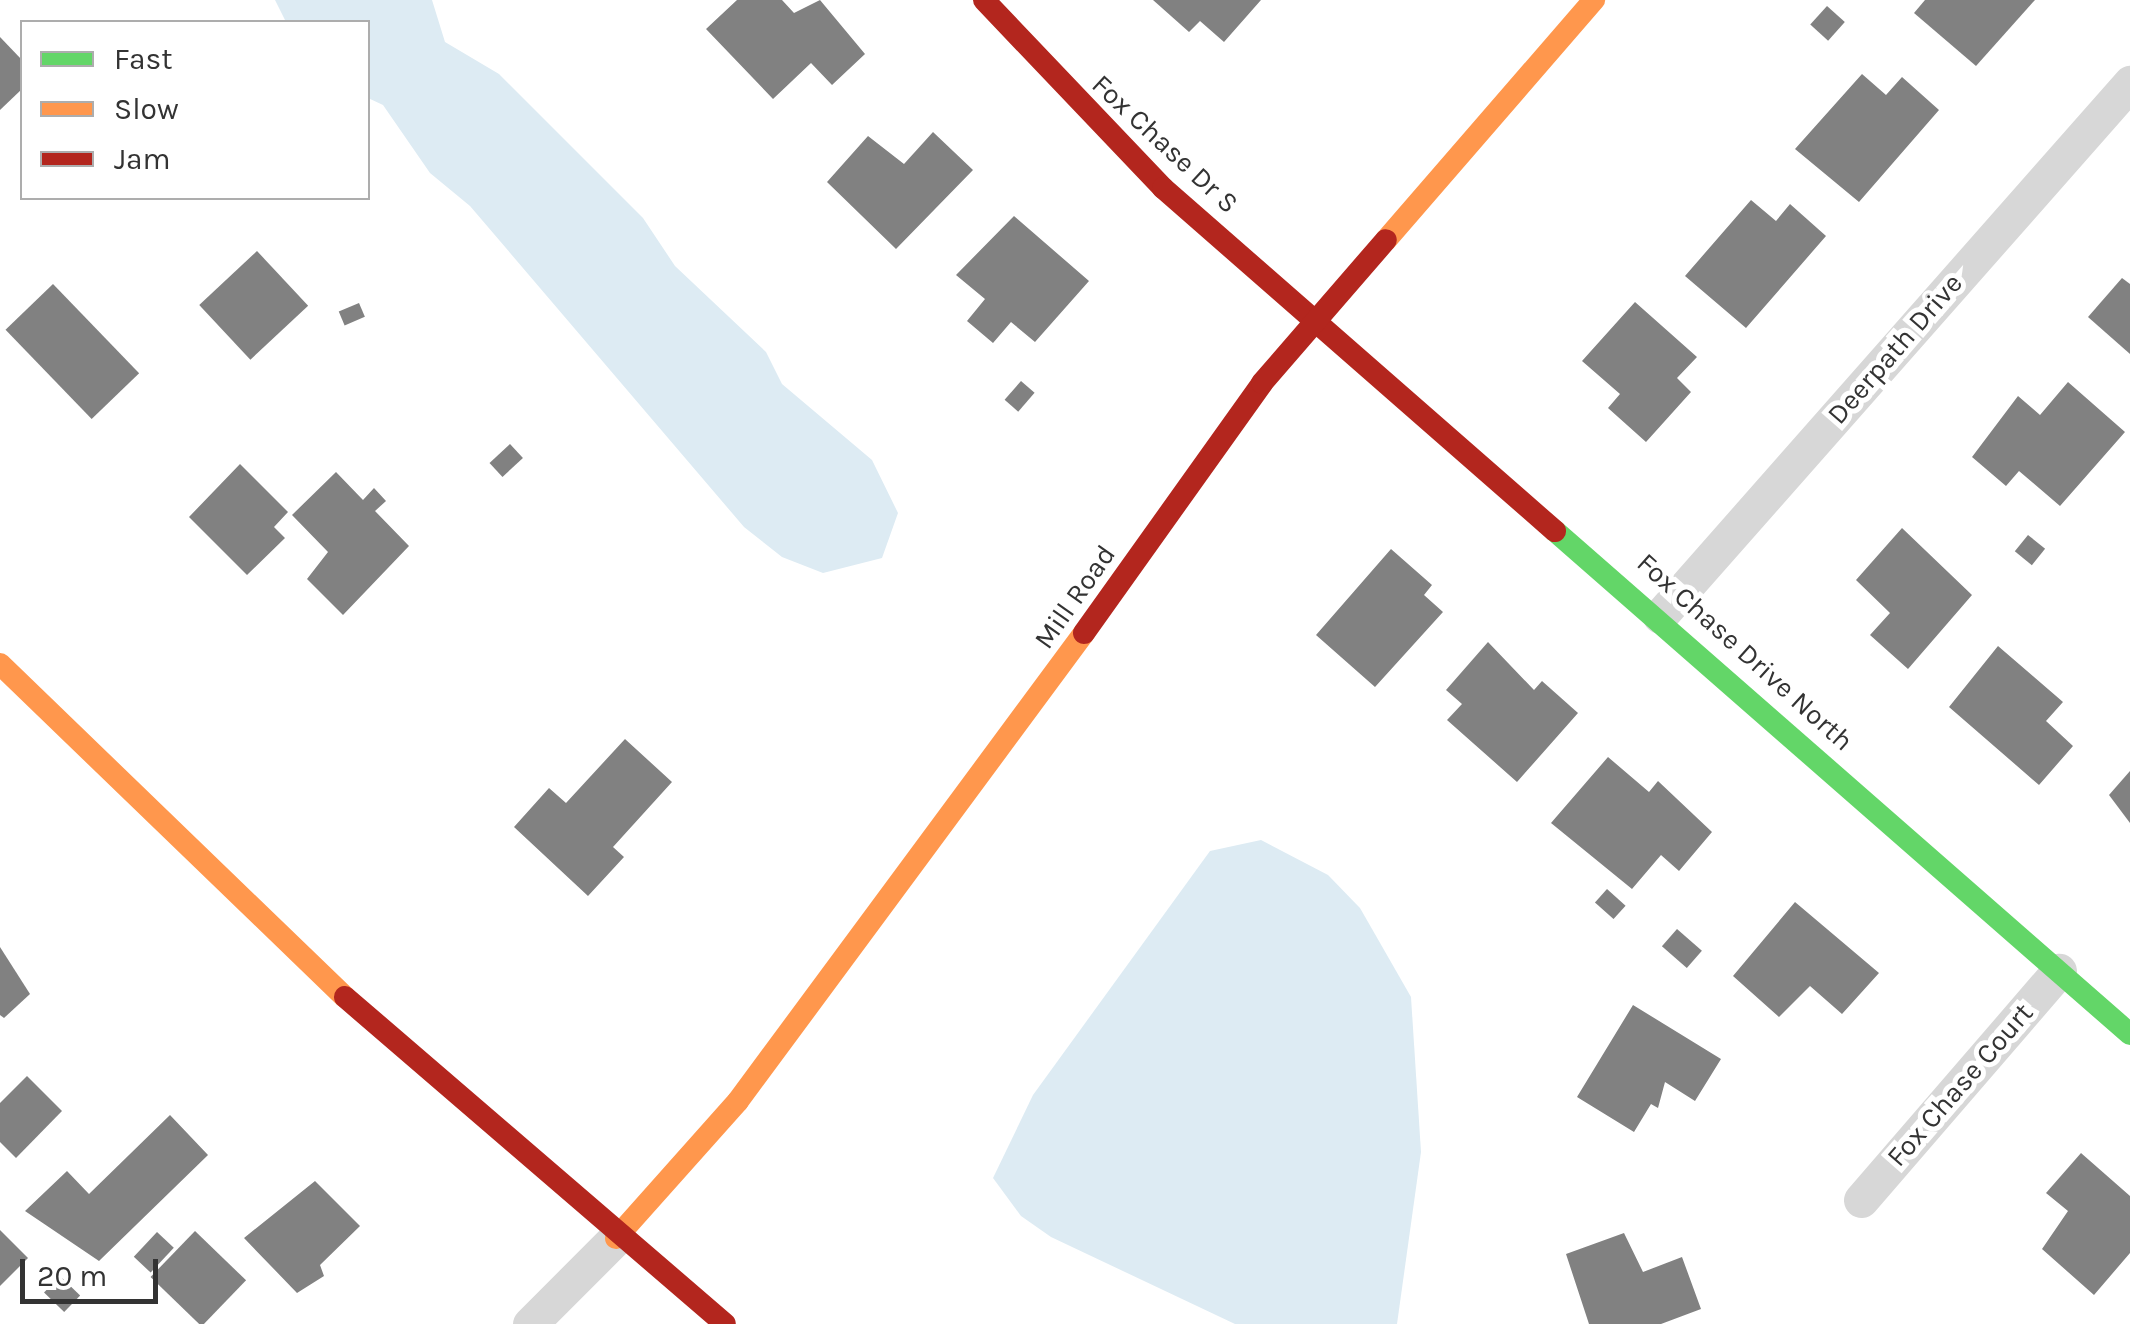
<!DOCTYPE html>
<style>
body{margin:0}
#map{position:relative;width:2130px;height:1324px;overflow:hidden;background:#fff;font-family:Karla,sans-serif}
div>[style]{position:absolute}
[style*='--x']{left:calc(var(--x)*1px);top:calc(var(--y)*1px);width:calc(var(--w)*1px);rotate:calc(var(--a)*1deg)}
.water>*{inset:0;background:#ddebf3}
.building>*{inset:0;background:#818181;transform-origin:0 0}
.street>*{height:35px;margin:-17.5px;padding:0 17.5px;transform-origin:17.5px;border-radius:17.5px;background:#d7d7d7}
.fast>*{height:22px;margin:-11px;padding:0 11px;transform-origin:11px;border-radius:11px;background:#63d668}
.slow>*{height:22px;margin:-11px;padding:0 11px;transform-origin:11px;border-radius:11px;background:#ff974d}
.jam>*{height:22px;margin:-11px;padding:0 11px;transform-origin:11px;border-radius:11px;background:#b3261e}
span{translate:-50% -50%;white-space:nowrap;text-align:center;line-height:1.15;-webkit-text-stroke:10px #fff;paint-order:stroke}
.street-label{font-size:28px;color:#333}
.legend{position:absolute;left:20px;top:20px;width:350px;height:180px;box-sizing:border-box;background:#fff;border:2px solid #adadad;margin:0;padding:12px 18px;list-style:none;font-size:30px;color:#333}
.legend li{display:flex;align-items:center;gap:20px;height:50px}
.legend b{width:50px;border:2px solid #adadad}
.scale{position:absolute;left:20px;top:1259px;width:138px;height:45px;box-sizing:border-box;border:5px solid #333;border-top:0;padding-left:12px;font-size:30px;line-height:35px;white-space:nowrap;color:#333;-webkit-text-stroke:8px #fff;paint-order:stroke}
</style>
<div id="map">
<div class="water">
<i style="clip-path:polygon(275px 0,432px 0,445px 42px,499px 74px,643px 218px,675px 266px,766px 352px,782px 384px,872px 460px,898px 513px,882px 558px,823px 573px,782px 557px,744px 527px,470px 206px,430px 173px,383px 105px,368px 98px,368px 22px,286px 22px)"></i>
<i style="clip-path:polygon(1261px 840px,1328px 875px,1360px 908px,1411px 997px,1421px 1152px,1397px 1324px,1235px 1324px,1051px 1237px,1021px 1216px,993px 1178px,1033px 1095px,1210px 851px)"></i>
</div>
<div class="building">
<i style="clip-path:polygon(737px 0,782px 0,794px 13px,820px 0,865px 54px,832px 85px,811px 63px,773px 99px,706px 29px)"></i>
<i style="clip-path:polygon(1153px 0,1261px 0,1224px 42px,1200px 21px,1189px 32px)"></i>
<i style="clip-path:polygon(1925px 0,2035px 0,1976px 66px,1914px 13px)"></i>
<i style="left:1827px;top:6px;width:24px;height:25px;rotate:42deg"></i>
<i style="clip-path:polygon(0 37px,22px 60px,22px 89px,0 110px)"></i>
<i style="clip-path:polygon(1862px 74px,1886px 95px,1902px 77px,1939px 110px,1859px 202px,1795px 149px)"></i>
<i style="clip-path:polygon(933px 132px,973px 170px,896px 249px,827px 182px,868px 136px,904px 164px)"></i>
<i style="clip-path:polygon(1751px 200px,1776px 221px,1790px 204px,1826px 236px,1746px 328px,1685px 276px)"></i>
<i style="clip-path:polygon(1014px 216px,1089px 281px,1035px 342px,1011px 322px,993px 343px,967px 321px,985px 299px,956px 275px)"></i>
<i style="left:257px;top:251px;width:75px;height:79px;rotate:47deg"></i>
<i style="clip-path:polygon(2122px 278px,2130px 284px,2130px 354px,2088px 317px)"></i>
<i style="left:53px;top:284px;width:124px;height:66px;rotate:46deg"></i>
<i style="clip-path:polygon(1635px 302px,1697px 357px,1677px 378px,1691px 392px,1646px 442px,1608px 408px,1620px 394px,1582px 361px)"></i>
<i style="left:359px;top:303px;width:15px;height:22px;rotate:67deg"></i>
<i style="left:1021px;top:381px;width:18px;height:25px;rotate:41deg"></i>
<i style="clip-path:polygon(2068px 382px,2125px 432px,2060px 506px,2019px 471px,2006px 486px,1972px 457px,2018px 396px,2040px 415px)"></i>
<i style="left:510px;top:444px;width:19px;height:28px;rotate:47deg"></i>
<i style="clip-path:polygon(240px 464px,288px 512px,274px 527px,285px 538px,247px 575px,189px 517px)"></i>
<i style="clip-path:polygon(336px 472px,363px 500px,374px 488px,386px 501px,375px 511px,409px 546px,343px 615px,307px 579px,328px 552px,292px 515px)"></i>
<i style="clip-path:polygon(1902px 528px,1972px 595px,1908px 669px,1870px 635px,1890px 613px,1856px 580px)"></i>
<i style="left:2028px;top:535px;width:22px;height:21px;rotate:39deg"></i>
<i style="clip-path:polygon(1391px 549px,1432px 585px,1424px 595px,1443px 612px,1375px 687px,1316px 635px)"></i>
<i style="clip-path:polygon(1488px 642px,1534px 690px,1542px 681px,1578px 713px,1517px 782px,1447px 720px,1462px 704px,1446px 690px)"></i>
<i style="clip-path:polygon(1998px 646px,2063px 702px,2046px 721px,2073px 746px,2039px 785px,1949px 707px)"></i>
<i style="clip-path:polygon(625px 739px,672px 782px,613px 847px,624px 857px,588px 896px,514px 827px,549px 788px,566px 803px)"></i>
<i style="clip-path:polygon(1608px 757px,1649px 792px,1658px 781px,1712px 832px,1679px 871px,1661px 855px,1632px 889px,1551px 823px)"></i>
<i style="clip-path:polygon(2130px 771px,2130px 823px,2109px 795px)"></i>
<i style="left:1607px;top:889px;width:25px;height:18px;rotate:42deg"></i>
<i style="clip-path:polygon(1795px 902px,1879px 973px,1842px 1014px,1810px 986px,1779px 1017px,1733px 976px)"></i>
<i style="left:1677px;top:929px;width:33px;height:23px;rotate:41deg"></i>
<i style="clip-path:polygon(0 947px,30px 994px,4px 1018px,0 1015px)"></i>
<i style="clip-path:polygon(1633px 1005px,1721px 1059px,1695px 1101px,1665px 1082px,1658px 1108px,1651px 1104px,1634px 1132px,1577px 1097px)"></i>
<i style="clip-path:polygon(27px 1076px,62px 1111px,16px 1158px,0 1142px,0 1103px)"></i>
<i style="clip-path:polygon(170px 1115px,208px 1155px,99px 1261px,25px 1211px,67px 1171px,89px 1194px)"></i>
<i style="clip-path:polygon(2081px 1153px,2130px 1196px,2130px 1253px,2094px 1295px,2042px 1249px,2068px 1211px,2046px 1193px)"></i>
<i style="clip-path:polygon(315px 1181px,360px 1226px,320px 1265px,324px 1276px,297px 1293px,244px 1238px)"></i>
<i style="clip-path:polygon(0 1230px,28px 1258px,0 1286px)"></i>
<i style="left:195px;top:1231px;width:71px;height:64px;rotate:44deg"></i>
<i style="left:157px;top:1232px;width:23px;height:34px;rotate:43deg"></i>
<i style="clip-path:polygon(1624px 1233px,1643px 1272px,1682px 1257px,1701px 1309px,1661px 1324px,1589px 1324px,1566px 1254px)"></i>
<i style="left:60px;top:1276px;width:28px;height:23px;rotate:44deg"></i>
</div>
<div class="street">
<i style="--x:1660;--y:616;--w:711;--a:-48.59"></i>
<i style="--x:1861;--y:1200;--w:303;--a:-49.2"></i>
<i style="--x:530;--y:1324;--w:122;--a:-45"></i>
</div>
<div class="fast">
<i style="--x:1555;--y:531;--w:764;--a:41.18"></i>
</div>
<div class="slow">
<i style="--x:1386;--y:240;--w:318;--a:-49.1"></i>
<i style="--x:0;--y:664;--w:479;--a:44"></i>
<i style="--x:616;--y:1238;--w:183;--a:-48.3"></i>
<i style="--x:738;--y:1101;--w:582;--a:-53.52"></i>
</div>
<div class="jam">
<i style="--x:984;--y:0;--w:260;--a:46.4"></i>
<i style="--x:1163;--y:188;--w:521;--a:41.19"></i>
<i style="--x:1084;--y:633;--w:307;--a:-54.5"></i>
<i style="--x:1262;--y:383;--w:189;--a:-49.1"></i>
<i style="--x:345;--y:997;--w:501;--a:40.71"></i>
</div>
<div class="street-label">
<span style="left:1165px;top:144px;rotate:43deg">Fox Chase Dr S</span>
<span style="left:1895px;top:349px;rotate:-49deg">Deerpath Drive</span>
<span style="left:1075px;top:597px;rotate:-55deg">Mill Road</span>
<span style="left:1745px;top:652px;rotate:42deg">Fox Chase Drive North</span>
<span style="left:1960px;top:1085px;rotate:-49deg">Fox Chase Court</span>
</div>
<ul class="legend">
<li><b style="height:12px;background:#63d668"></b>Fast</li>
<li><b style="height:12px;background:#ff974d"></b>Slow</li>
<li><b style="height:12px;background:#b3261e"></b>Jam</li>
</ul>
<div class="scale">20 m</div>
</div>
